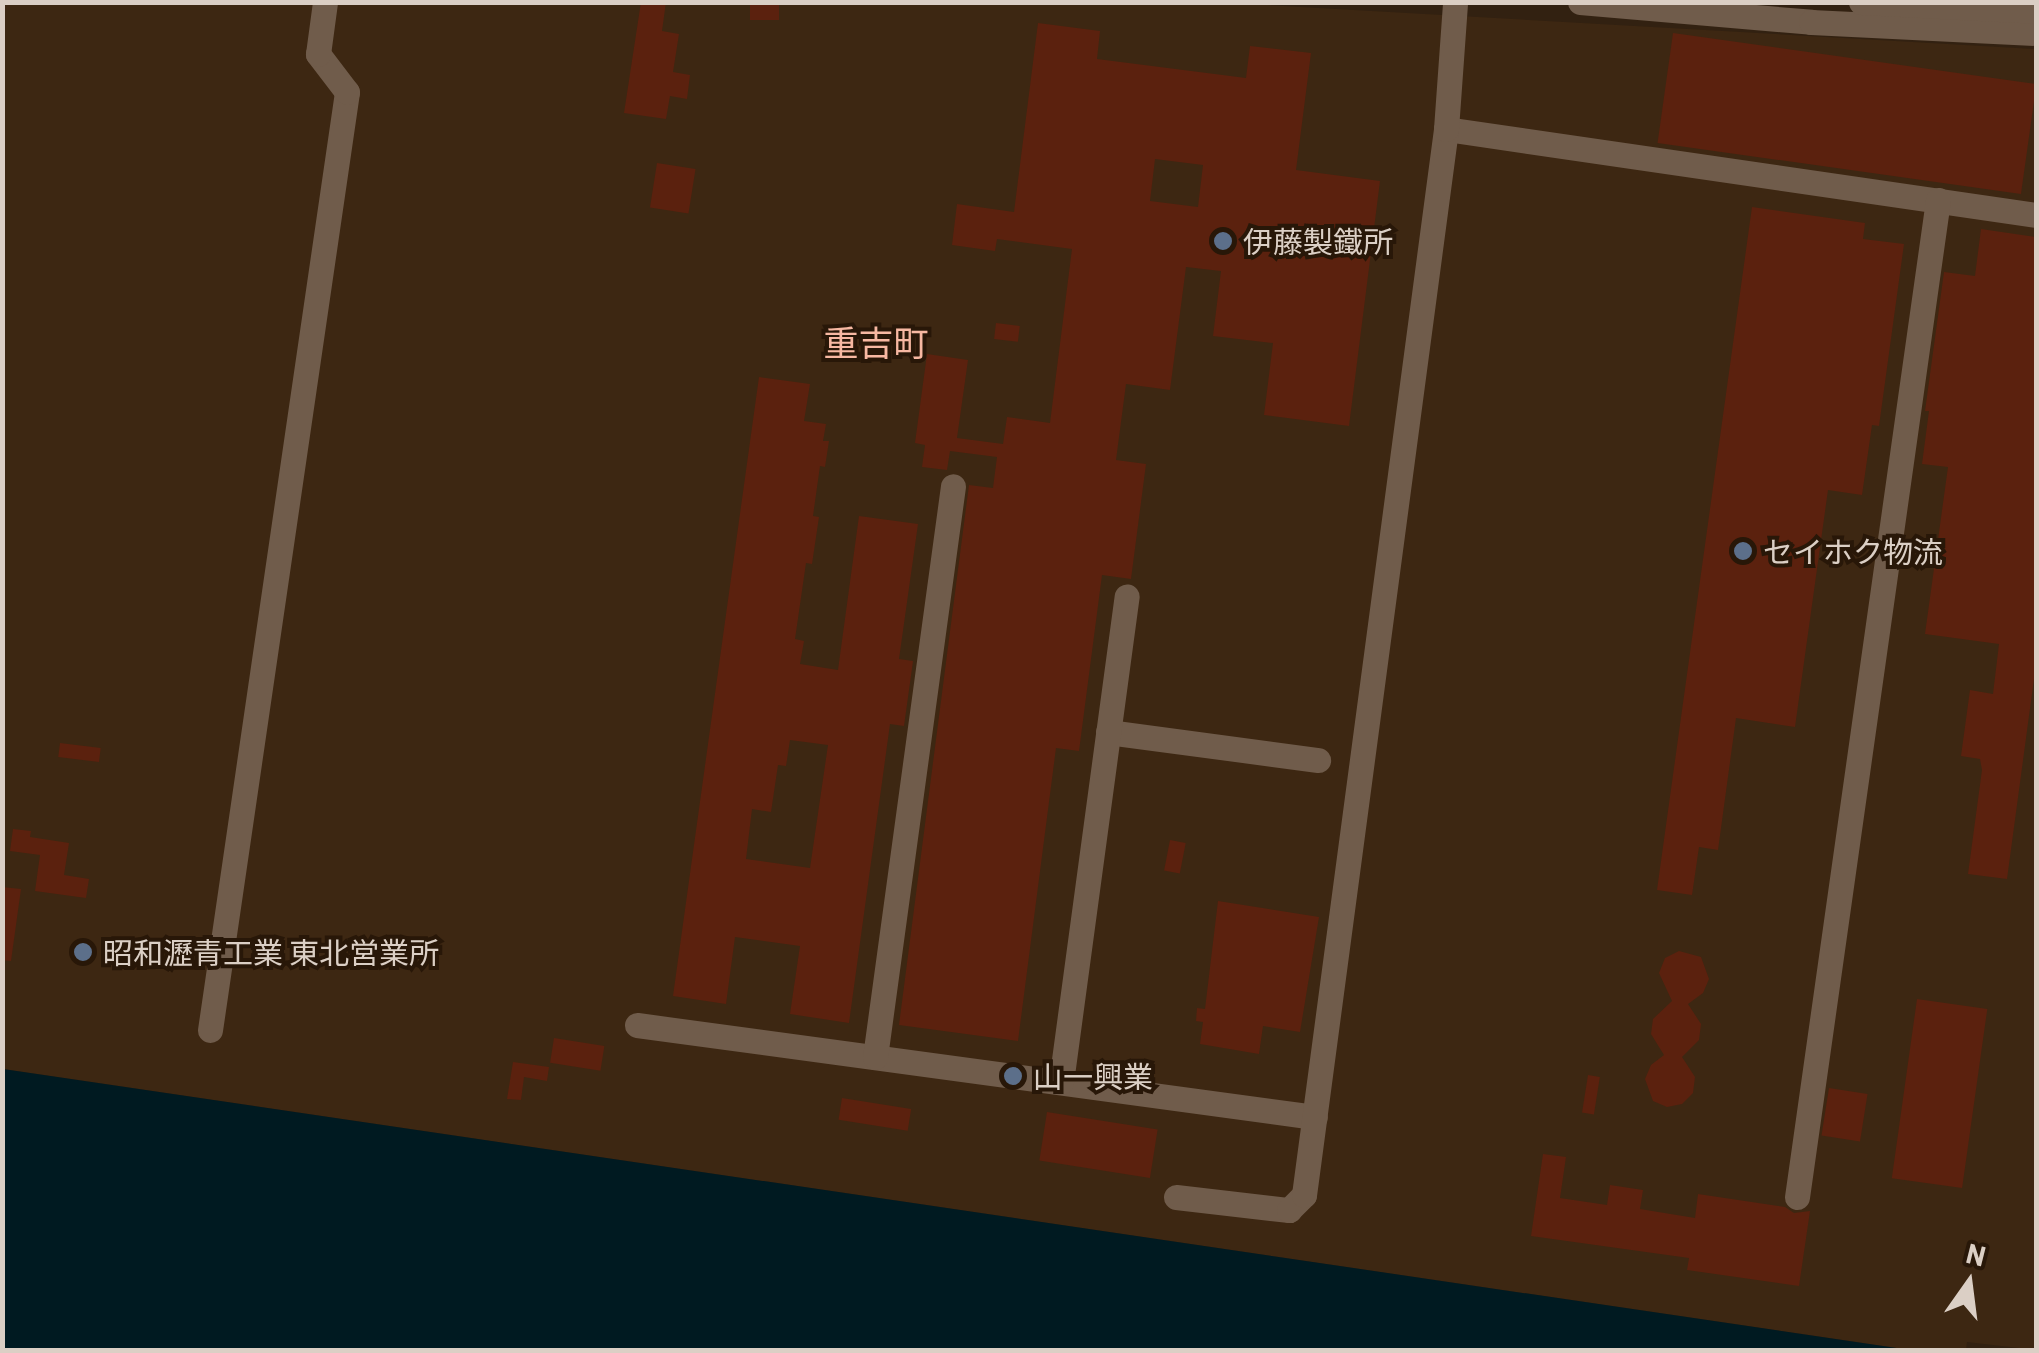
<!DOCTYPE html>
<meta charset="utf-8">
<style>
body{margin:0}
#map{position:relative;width:2039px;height:1353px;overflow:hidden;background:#322111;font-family:Barlow,"Noto Sans JP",sans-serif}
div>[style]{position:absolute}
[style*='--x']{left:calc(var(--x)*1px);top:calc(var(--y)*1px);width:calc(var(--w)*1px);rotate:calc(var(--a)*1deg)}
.built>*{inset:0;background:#3d2712}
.water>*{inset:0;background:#001a21}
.building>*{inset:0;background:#5b210e;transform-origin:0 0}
.minor>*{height:25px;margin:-12.5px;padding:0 12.5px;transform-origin:12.5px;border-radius:12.5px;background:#705c4b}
.dots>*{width:28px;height:28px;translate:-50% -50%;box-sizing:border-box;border:5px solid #281708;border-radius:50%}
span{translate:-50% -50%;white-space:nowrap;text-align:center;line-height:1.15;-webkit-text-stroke:8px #281708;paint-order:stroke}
.poi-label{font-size:30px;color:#dbcfc5}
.left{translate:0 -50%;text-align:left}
.quarter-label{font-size:35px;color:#f7b8a2}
.frame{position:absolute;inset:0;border:5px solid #dbcfc5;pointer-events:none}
.north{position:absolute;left:1919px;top:1233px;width:100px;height:100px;-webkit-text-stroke:8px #281708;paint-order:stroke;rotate:14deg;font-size:28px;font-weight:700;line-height:40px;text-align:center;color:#dbcfc5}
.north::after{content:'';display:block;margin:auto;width:35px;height:45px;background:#dbcfc5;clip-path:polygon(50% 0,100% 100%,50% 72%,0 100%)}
</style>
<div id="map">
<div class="built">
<i style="clip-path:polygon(1215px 2px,2036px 49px,2036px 1350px,1967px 1342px,1966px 1350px,1910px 1350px,3px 1069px,3px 3px)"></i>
</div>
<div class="water">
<i style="clip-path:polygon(3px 1069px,1910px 1350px,3px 1350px)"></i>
</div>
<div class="building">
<i style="clip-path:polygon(641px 2px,666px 2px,662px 31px,679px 34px,673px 72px,690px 75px,687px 99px,670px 96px,666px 119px,624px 113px)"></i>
<i style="left:750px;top:2px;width:29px;height:18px"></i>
<i style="clip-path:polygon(evenodd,1038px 23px,1100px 31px,1097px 59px,1246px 78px,1250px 46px,1311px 53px,1296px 170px,1380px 181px,1349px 426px,1264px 415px,1273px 343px,1213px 336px,1221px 271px,1186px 267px,1170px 390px,1126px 384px,1116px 460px,1146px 464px,1131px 579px,1102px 575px,1079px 751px,1056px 748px,1018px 1041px,899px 1025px,969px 485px,993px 488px,997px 457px,950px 451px,947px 470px,922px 467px,925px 445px,915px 443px,927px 354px,968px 360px,957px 438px,1003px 444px,1007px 417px,1050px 423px,1072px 249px,997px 239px,995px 251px,952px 245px,957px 204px,1014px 212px,1038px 23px,1155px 159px,1203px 165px,1198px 207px,1150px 201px,1155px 159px)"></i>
<i style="left:1673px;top:33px;width:367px;height:111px;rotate:8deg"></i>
<i style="left:657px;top:163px;width:39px;height:45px;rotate:9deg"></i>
<i style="clip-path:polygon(1752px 207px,1865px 223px,1863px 239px,1904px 244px,1879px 426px,1872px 425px,1862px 495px,1828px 490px,1795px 727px,1736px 718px,1718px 850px,1699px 847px,1692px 895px,1657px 890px)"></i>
<i style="clip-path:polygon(1981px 229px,2036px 237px,2036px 664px,2007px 879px,1968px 874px,1982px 770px,1980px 759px,1961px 756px,1970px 690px,1993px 694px,1999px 644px,1925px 634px,1948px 467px,1922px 464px,1929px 411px,1925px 411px,1944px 272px,1975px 276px)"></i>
<i style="left:996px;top:323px;width:24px;height:16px;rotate:7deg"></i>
<i style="clip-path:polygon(evenodd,759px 377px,810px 384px,804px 421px,826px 424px,823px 441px,829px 441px,825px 467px,820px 466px,813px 516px,819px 517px,812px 564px,806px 563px,795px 639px,804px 641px,800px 664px,838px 670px,859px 516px,918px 524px,899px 659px,913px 661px,904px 726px,890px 724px,849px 1023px,790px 1014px,800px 946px,735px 937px,726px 1004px,673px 996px,759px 377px,790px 740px,828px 745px,810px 868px,746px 859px,752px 809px,771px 812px,778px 765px,786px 766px,790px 740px)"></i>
<i style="left:60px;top:743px;width:41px;height:14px;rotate:7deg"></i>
<i style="clip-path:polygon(13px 829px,31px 831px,30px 837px,69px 843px,64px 875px,89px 879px,86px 898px,35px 891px,40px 855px,10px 851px)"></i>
<i style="left:1170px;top:840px;width:16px;height:31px;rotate:11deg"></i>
<i style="clip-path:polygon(2px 887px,21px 889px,11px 961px,2px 960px)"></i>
<i style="clip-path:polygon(1218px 901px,1319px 917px,1300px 1032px,1263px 1026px,1259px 1054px,1200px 1044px,1203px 1022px,1196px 1021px,1197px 1008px,1205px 1009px)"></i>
<i style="clip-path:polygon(1679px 951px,1701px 957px,1709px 979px,1703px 993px,1688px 1004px,1701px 1024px,1699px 1040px,1682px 1057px,1695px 1077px,1693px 1093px,1682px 1104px,1667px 1107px,1653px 1101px,1645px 1079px,1651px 1065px,1664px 1055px,1651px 1034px,1653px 1019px,1672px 1001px,1659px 973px,1665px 958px)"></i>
<i style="left:1917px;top:999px;width:71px;height:181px;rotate:8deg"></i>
<i style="left:554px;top:1038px;width:51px;height:25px;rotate:9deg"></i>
<i style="clip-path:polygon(513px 1062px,549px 1067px,547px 1081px,524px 1077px,521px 1100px,507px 1099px)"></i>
<i style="left:1588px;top:1075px;width:12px;height:38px;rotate:9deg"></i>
<i style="left:1829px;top:1088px;width:39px;height:48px;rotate:9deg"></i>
<i style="left:842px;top:1098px;width:70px;height:22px;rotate:9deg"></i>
<i style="left:1047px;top:1112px;width:112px;height:49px;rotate:9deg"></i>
<i style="clip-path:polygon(1543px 1154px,1566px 1157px,1560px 1198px,1607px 1205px,1610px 1185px,1643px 1190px,1640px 1209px,1695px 1218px,1698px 1194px,1785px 1207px,1794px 1213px,1810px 1211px,1799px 1286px,1687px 1270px,1689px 1258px,1531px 1236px)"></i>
</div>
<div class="minor">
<i style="--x:1580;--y:2;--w:232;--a:4.9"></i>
<i style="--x:1811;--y:22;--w:225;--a:2.8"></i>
<i style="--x:1861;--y:2;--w:175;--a:2.9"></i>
<i style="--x:1446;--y:129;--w:596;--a:8.29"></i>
<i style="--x:1108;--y:732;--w:212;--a:7.6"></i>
<i style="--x:637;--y:1025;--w:684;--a:7.73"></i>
<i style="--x:210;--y:1030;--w:948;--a:-81.69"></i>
<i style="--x:347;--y:92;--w:48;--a:-127.3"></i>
<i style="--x:318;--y:54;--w:52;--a:-82.3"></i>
<i style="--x:875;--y:1057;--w:576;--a:-82.22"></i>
<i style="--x:1061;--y:1082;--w:490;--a:-82.3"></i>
<i style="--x:1176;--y:1197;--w:114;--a:6.6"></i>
<i style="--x:1289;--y:1210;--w:21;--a:-45"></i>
<i style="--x:1304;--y:1195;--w:1075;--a:-82.41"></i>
<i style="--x:1446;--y:129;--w:127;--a:-85.9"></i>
<i style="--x:1797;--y:1197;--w:1007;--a:-81.95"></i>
</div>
<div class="dots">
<i style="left:1223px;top:241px;background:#5c6f8a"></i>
<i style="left:1743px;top:551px;background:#5c6f8a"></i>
<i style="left:83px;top:952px;background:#5c6f8a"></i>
<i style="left:1013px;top:1076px;background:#5c6f8a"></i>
</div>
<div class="poi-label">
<span class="left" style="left:1243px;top:241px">伊藤製鐵所</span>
<span class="left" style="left:1763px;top:551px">セイホク物流</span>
<span class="left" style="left:103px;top:952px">昭和瀝青工業 東北営業所</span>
<span class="left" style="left:1033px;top:1076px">山一興業</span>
</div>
<div class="quarter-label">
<span style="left:876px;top:342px">重吉町</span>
</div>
<div class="frame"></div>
<div class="north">N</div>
</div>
